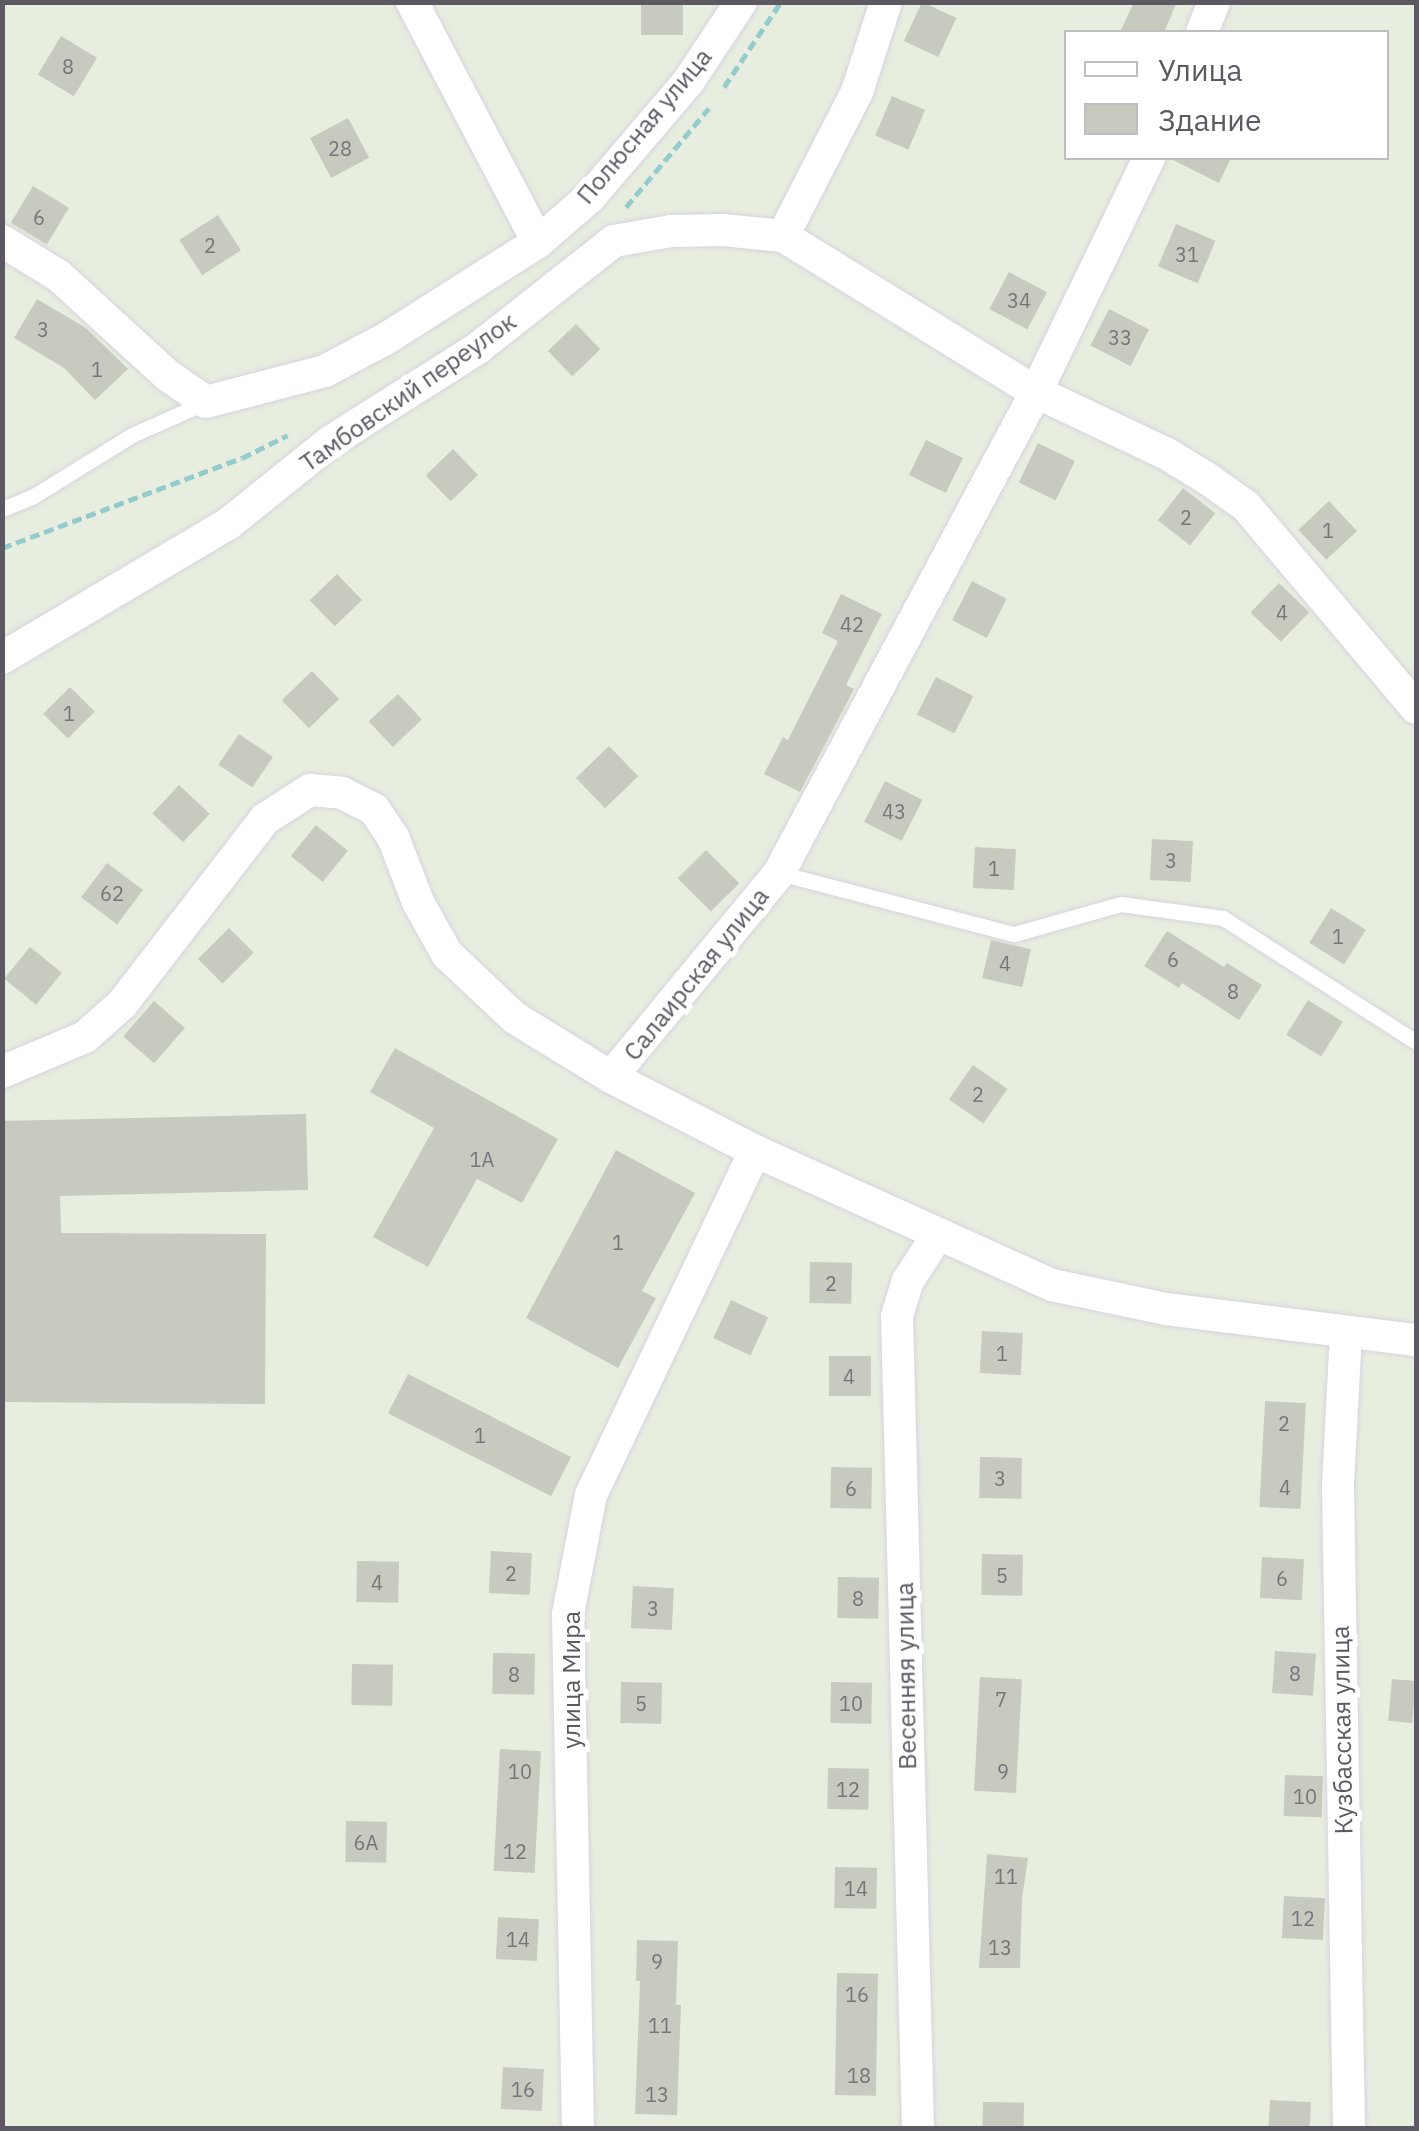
<!DOCTYPE html>
<meta charset="utf-8">
<style>
body{margin:0}
#map{position:relative;width:1419px;height:2131px;overflow:hidden;background:#e7eee0;font-family:"IBM Plex Sans",sans-serif}
div>[style]{position:absolute}
[style*='--x']{left:calc(var(--x)*1px);top:calc(var(--y)*1px);width:calc(var(--w)*1px);rotate:calc(var(--a)*1deg)}
.building>*{inset:0;background:#c6cabf;transform-origin:0 0}
.path>*{height:5px;margin-top:-2.5px;transform-origin:0;background:repeating-linear-gradient(90deg,#94cbcd 0 10px,transparent 0 15px)}
.roads{filter:drop-shadow(0 0 2px #d7d3db) drop-shadow(0 0 2px #d7d3db)}
.lane>*{height:15px;margin:-7.5px;padding:0 7.5px;transform-origin:7.5px;border-radius:7.5px;background:#fff}
.street>*{height:32px;margin:-16px;padding:0 16px;transform-origin:16px;border-radius:16px;background:#fff}
span{translate:-50% -50%;white-space:nowrap;text-align:center;line-height:1.15;-webkit-text-stroke:10px #fff;paint-order:stroke}
.number-label{font-size:20px;color:#76757a}
.number-label span{-webkit-text-stroke-width:0}
.street-label{font-size:25px;color:#5c5963}
.frame{position:absolute;inset:0;border:5px solid #5c5963;pointer-events:none}
.legend{position:absolute;left:1064px;top:30px;width:325px;height:130px;box-sizing:border-box;background:#fff;border:2px solid #bebdc1;margin:0;padding:12px 18px;list-style:none;font-size:30px;color:#5c5963}
.legend li{display:flex;align-items:center;gap:20px;height:50px}
.legend b{width:50px;border:2px solid #bebdc1}
</style>
<div id="map">
<div class="building">
<i style="left:641px;top:2px;width:42px;height:33px"></i>
<i style="left:922px;top:2px;width:38px;height:43px;rotate:25deg"></i>
<i style="clip-path:polygon(1134px 2px,1177px 2px,1164px 32px,1120px 32px)"></i>
<i style="left:61px;top:36px;width:42px;height:45px;rotate:31deg"></i>
<i style="left:892px;top:96px;width:36px;height:43px;rotate:23deg"></i>
<i style="left:348px;top:118px;width:45px;height:43px;rotate:62deg"></i>
<i style="clip-path:polygon(1169px 158px,1231px 158px,1219px 183px)"></i>
<i style="left:33px;top:186px;width:42px;height:43px;rotate:31deg"></i>
<i style="left:218px;top:215px;width:42px;height:46px;rotate:57deg"></i>
<i style="left:1176px;top:224px;width:43px;height:46px;rotate:23deg"></i>
<i style="left:1009px;top:272px;width:43px;height:42px;rotate:28deg"></i>
<i style="clip-path:polygon(37px 299px,86px 328px,128px 369px,95px 400px,64px 368px,14px 338px)"></i>
<i style="left:1109px;top:309px;width:45px;height:41px;rotate:27deg"></i>
<i style="left:576px;top:324px;width:35px;height:39px;rotate:46deg"></i>
<i style="left:926px;top:440px;width:41px;height:39px;rotate:26deg"></i>
<i style="left:1038px;top:443px;width:41px;height:44px;rotate:26deg"></i>
<i style="left:453px;top:449px;width:36px;height:38px;rotate:46deg"></i>
<i style="left:1183px;top:488px;width:41px;height:41px;rotate:38deg"></i>
<i style="left:1329px;top:501px;width:41px;height:42px;rotate:47deg"></i>
<i style="left:337px;top:574px;width:36px;height:38px;rotate:46deg"></i>
<i style="left:972px;top:581px;width:39px;height:44px;rotate:27deg"></i>
<i style="left:1279px;top:583px;width:42px;height:41px;rotate:44deg"></i>
<i style="clip-path:polygon(841px 594px,882px 614px,846px 685px,854px 689px,800px 792px,764px 774px,783px 737px,788px 740px,838px 641px,822px 633px)"></i>
<i style="left:312px;top:671px;width:39px;height:42px;rotate:46deg"></i>
<i style="left:936px;top:677px;width:42px;height:42px;rotate:27deg"></i>
<i style="left:70px;top:687px;width:35px;height:38px;rotate:45deg"></i>
<i style="left:398px;top:694px;width:35px;height:40px;rotate:47deg"></i>
<i style="left:239px;top:734px;width:41px;height:37px;rotate:34deg"></i>
<i style="left:609px;top:746px;width:42px;height:46px;rotate:46deg"></i>
<i style="left:885px;top:781px;width:42px;height:46px;rotate:27deg"></i>
<i style="left:179px;top:785px;width:42px;height:39px;rotate:43deg"></i>
<i style="left:316px;top:825px;width:41px;height:40px;rotate:39deg"></i>
<i style="left:1152px;top:839px;width:41px;height:41px;rotate:3deg"></i>
<i style="left:975px;top:847px;width:41px;height:41px;rotate:3deg"></i>
<i style="left:706px;top:850px;width:47px;height:40px;rotate:45deg"></i>
<i style="left:107px;top:863px;width:45px;height:43px;rotate:37deg"></i>
<i style="left:1331px;top:908px;width:41px;height:41px;rotate:32deg"></i>
<i style="left:229px;top:928px;width:35px;height:44px;rotate:45deg"></i>
<i style="clip-path:polygon(1167px 931px,1224px 967px,1227px 963px,1262px 985px,1239px 1020px,1182px 983px,1179px 988px,1144px 966px)"></i>
<i style="left:991px;top:940px;width:41px;height:39px;rotate:13deg"></i>
<i style="left:30px;top:947px;width:41px;height:41px;rotate:39deg"></i>
<i style="left:1308px;top:1000px;width:41px;height:41px;rotate:32deg"></i>
<i style="left:154px;top:1001px;width:41px;height:47px;rotate:41deg"></i>
<i style="clip-path:polygon(395px 1048px,558px 1139px,522px 1203px,477px 1179px,428px 1267px,373px 1237px,434px 1128px,370px 1092px)"></i>
<i style="left:973px;top:1065px;width:42px;height:42px;rotate:35deg"></i>
<i style="clip-path:polygon(306px 1114px,308px 1190px,60px 1196px,61px 1233px,266px 1234px,265px 1404px,2px 1402px,2px 1121px)"></i>
<i style="clip-path:polygon(616px 1150px,695px 1193px,642px 1291px,656px 1298px,618px 1368px,526px 1318px)"></i>
<i style="left:810px;top:1262px;width:42px;height:41px;rotate:1deg"></i>
<i style="left:731px;top:1300px;width:41px;height:42px;rotate:25deg"></i>
<i style="left:982px;top:1331px;width:41px;height:42px;rotate:3deg"></i>
<i style="left:829px;top:1356px;width:42px;height:40px"></i>
<i style="left:408px;top:1374px;width:183px;height:44px;rotate:27deg"></i>
<i style="left:1265px;top:1401px;width:41px;height:106px;rotate:3deg"></i>
<i style="left:980px;top:1457px;width:42px;height:41px;rotate:1deg"></i>
<i style="left:831px;top:1467px;width:41px;height:41px;rotate:1deg"></i>
<i style="left:491px;top:1551px;width:41px;height:42px;rotate:3deg"></i>
<i style="left:982px;top:1554px;width:41px;height:41px;rotate:1deg"></i>
<i style="left:1262px;top:1557px;width:42px;height:41px;rotate:3deg"></i>
<i style="left:357px;top:1561px;width:42px;height:41px;rotate:1deg"></i>
<i style="left:838px;top:1577px;width:41px;height:41px;rotate:1deg"></i>
<i style="left:633px;top:1586px;width:41px;height:42px;rotate:3deg"></i>
<i style="left:1275px;top:1651px;width:41px;height:42px;rotate:4deg"></i>
<i style="left:493px;top:1653px;width:42px;height:41px;rotate:1deg"></i>
<i style="left:352px;top:1664px;width:41px;height:41px;rotate:1deg"></i>
<i style="left:980px;top:1677px;width:42px;height:114px;rotate:3deg"></i>
<i style="left:1392px;top:1679px;width:24px;height:42px;rotate:5deg"></i>
<i style="left:621px;top:1682px;width:41px;height:41px;rotate:1deg"></i>
<i style="left:831px;top:1682px;width:41px;height:41px;rotate:1deg"></i>
<i style="left:500px;top:1749px;width:41px;height:122px;rotate:3deg"></i>
<i style="left:828px;top:1768px;width:41px;height:41px;rotate:1deg"></i>
<i style="left:1285px;top:1775px;width:38px;height:41px;rotate:2deg"></i>
<i style="left:346px;top:1821px;width:41px;height:41px;rotate:1deg"></i>
<i style="clip-path:polygon(987px 1854px,1028px 1858px,1022px 1899px,1020px 1968px,979px 1968px)"></i>
<i style="left:835px;top:1867px;width:42px;height:41px;rotate:1deg"></i>
<i style="left:1284px;top:1896px;width:41px;height:42px;rotate:3deg"></i>
<i style="left:498px;top:1917px;width:41px;height:42px;rotate:3deg"></i>
<i style="clip-path:polygon(637px 1940px,678px 1941px,676px 2005px,681px 2005px,677px 2115px,635px 2114px,640px 1981px,636px 1981px)"></i>
<i style="left:837px;top:1973px;width:41px;height:122px;rotate:1deg"></i>
<i style="left:503px;top:2067px;width:41px;height:42px;rotate:3deg"></i>
<i style="left:1270px;top:2100px;width:41px;height:28px;rotate:3deg"></i>
<i style="left:983px;top:2102px;width:41px;height:26px;rotate:1deg"></i>
</div>
<div class="path">
<i style="--x:724;--y:87;--w:102;--a:-56.2"></i>
<i style="--x:626;--y:207;--w:129;--a:-50"></i>
<i style="--x:2;--y:548;--w:256;--a:-20.6"></i>
<i style="--x:242;--y:458;--w:51;--a:-26.6"></i>
</div>
<div class="roads">
<div class="lane">
<i style="--x:2;--y:509;--w:32;--a:-22"></i>
<i style="--x:32;--y:497;--w:118;--a:-31.8"></i>
<i style="--x:132;--y:435;--w:81;--a:-24"></i>
<i style="--x:779;--y:873;--w:243;--a:14.6"></i>
<i style="--x:1014;--y:934;--w:111;--a:-15.7"></i>
<i style="--x:1121;--y:904;--w:103;--a:7.8"></i>
<i style="--x:1223;--y:918;--w:229;--a:32.7"></i>
</div>
<div class="street">
<i style="--x:412;--y:2;--w:271;--a:62.3"></i>
<i style="--x:1202;--y:32;--w:32;--a:-68"></i>
<i style="--x:783;--y:236;--w:162;--a:-62.8"></i>
<i style="--x:857;--y:92;--w:95;--a:-72.1"></i>
<i style="--x:2;--y:241;--w:67;--a:31.6"></i>
<i style="--x:59;--y:276;--w:147;--a:42.5"></i>
<i style="--x:167;--y:375;--w:47;--a:34.7"></i>
<i style="--x:206;--y:402;--w:123;--a:-14.6"></i>
<i style="--x:325;--y:371;--w:70;--a:-28"></i>
<i style="--x:387;--y:338;--w:179;--a:-32.4"></i>
<i style="--x:538;--y:242;--w:69;--a:-40.9"></i>
<i style="--x:590;--y:197;--w:151;--a:-49.6"></i>
<i style="--x:688;--y:82;--w:96;--a:-56.5"></i>
<i style="--x:2;--y:658;--w:263;--a:-30.7"></i>
<i style="--x:228;--y:524;--w:131;--a:-38.8"></i>
<i style="--x:330;--y:442;--w:175;--a:-32.4"></i>
<i style="--x:478;--y:348;--w:173;--a:-38.2"></i>
<i style="--x:614;--y:241;--w:58;--a:-10"></i>
<i style="--x:671;--y:231;--w:52;--a:-1.1"></i>
<i style="--x:723;--y:230;--w:60;--a:5.7"></i>
<i style="--x:783;--y:236;--w:297;--a:31.7"></i>
<i style="--x:1036;--y:392;--w:145;--a:25.3"></i>
<i style="--x:1167;--y:454;--w:48;--a:31.4"></i>
<i style="--x:1208;--y:479;--w:47;--a:35.4"></i>
<i style="--x:1246;--y:506;--w:264;--a:49.9"></i>
<i style="--x:2;--y:1072;--w:90;--a:-22.9"></i>
<i style="--x:85;--y:1037;--w:50;--a:-41.7"></i>
<i style="--x:122;--y:1004;--w:234;--a:-52.3"></i>
<i style="--x:265;--y:819;--w:54;--a:-32.8"></i>
<i style="--x:310;--y:790;--w:32;--a:5"></i>
<i style="--x:342;--y:793;--w:36;--a:27"></i>
<i style="--x:374;--y:809;--w:34;--a:56"></i>
<i style="--x:393;--y:837;--w:70;--a:69"></i>
<i style="--x:418;--y:902;--w:60;--a:60.9"></i>
<i style="--x:447;--y:954;--w:93;--a:43.3"></i>
<i style="--x:515;--y:1018;--w:113;--a:31.6"></i>
<i style="--x:611;--y:1077;--w:162;--a:27.2"></i>
<i style="--x:755;--y:1151;--w:326;--a:24.3"></i>
<i style="--x:1052;--y:1285;--w:116;--a:11.9"></i>
<i style="--x:1166;--y:1309;--w:252;--a:7.1"></i>
<i style="--x:611;--y:1077;--w:264;--a:-50.5"></i>
<i style="--x:779;--y:873;--w:545;--a:-61.88"></i>
<i style="--x:1036;--y:392;--w:260;--a:-64.2"></i>
<i style="--x:1346;--y:1332;--w:155;--a:93"></i>
<i style="--x:1338;--y:1487;--w:641;--a:89.02"></i>
<i style="--x:578;--y:2128;--w:514;--a:-91.11"></i>
<i style="--x:568;--y:1614;--w:121;--a:-79.1"></i>
<i style="--x:591;--y:1495;--w:381;--a:-64.5"></i>
<i style="--x:918;--y:2128;--w:812;--a:-91.48"></i>
<i style="--x:897;--y:1316;--w:37;--a:-73"></i>
<i style="--x:908;--y:1281;--w:56;--a:-57.4"></i>
</div>
</div>
<div class="number-label">
<span style="left:68px;top:66px">8</span>
<span style="left:340px;top:148px">28</span>
<span style="left:39px;top:217px">6</span>
<span style="left:210px;top:245px">2</span>
<span style="left:1187px;top:254px">31</span>
<span style="left:1019px;top:300px">34</span>
<span style="left:43px;top:329px">3</span>
<span style="left:1120px;top:337px">33</span>
<span style="left:97px;top:369px">1</span>
<span style="left:1186px;top:517px">2</span>
<span style="left:1328px;top:530px">1</span>
<span style="left:1282px;top:612px">4</span>
<span style="left:852px;top:624px">42</span>
<span style="left:69px;top:713px">1</span>
<span style="left:894px;top:811px">43</span>
<span style="left:1171px;top:860px">3</span>
<span style="left:994px;top:868px">1</span>
<span style="left:112px;top:893px">62</span>
<span style="left:1338px;top:936px">1</span>
<span style="left:1173px;top:959px">6</span>
<span style="left:1005px;top:963px">4</span>
<span style="left:1233px;top:991px">8</span>
<span style="left:978px;top:1094px">2</span>
<span style="left:482px;top:1159px">1А</span>
<span style="left:618px;top:1242px">1</span>
<span style="left:831px;top:1283px">2</span>
<span style="left:1002px;top:1353px">1</span>
<span style="left:849px;top:1376px">4</span>
<span style="left:1284px;top:1423px">2</span>
<span style="left:480px;top:1435px">1</span>
<span style="left:1000px;top:1478px">3</span>
<span style="left:1285px;top:1487px">4</span>
<span style="left:851px;top:1488px">6</span>
<span style="left:511px;top:1573px">2</span>
<span style="left:1002px;top:1575px">5</span>
<span style="left:1282px;top:1578px">6</span>
<span style="left:377px;top:1582px">4</span>
<span style="left:858px;top:1598px">8</span>
<span style="left:653px;top:1608px">3</span>
<span style="left:1295px;top:1673px">8</span>
<span style="left:514px;top:1674px">8</span>
<span style="left:1001px;top:1699px">7</span>
<span style="left:641px;top:1703px">5</span>
<span style="left:851px;top:1703px">10</span>
<span style="left:520px;top:1771px">10</span>
<span style="left:1003px;top:1771px">9</span>
<span style="left:848px;top:1789px">12</span>
<span style="left:1305px;top:1796px">10</span>
<span style="left:366px;top:1842px">6А</span>
<span style="left:515px;top:1851px">12</span>
<span style="left:1006px;top:1876px">11</span>
<span style="left:856px;top:1888px">14</span>
<span style="left:1303px;top:1918px">12</span>
<span style="left:518px;top:1939px">14</span>
<span style="left:1000px;top:1947px">13</span>
<span style="left:657px;top:1961px">9</span>
<span style="left:857px;top:1994px">16</span>
<span style="left:660px;top:2025px">11</span>
<span style="left:859px;top:2075px">18</span>
<span style="left:523px;top:2089px">16</span>
<span style="left:657px;top:2094px">13</span>
</div>
<div class="street-label">
<span style="left:644px;top:126px;rotate:-50deg">Полюсная улица</span>
<span style="left:408px;top:392px;rotate:-35deg">Тамбовский переулок</span>
<span style="left:696px;top:974px;rotate:-51deg">Салаирская улица</span>
<span style="left:906px;top:1676px;rotate:-91deg">Весенняя улица</span>
<span style="left:571px;top:1680px;rotate:-90deg">улица Мира</span>
<span style="left:1342px;top:1730px;rotate:-91deg">Кузбасская улица</span>
</div>
<div class="frame"></div>
<ul class="legend">
<li><b style="height:12px;background:#fff"></b>Улица</li>
<li><b style="height:28px;background:#c6cabf"></b>Здание</li>
</ul>
</div>
